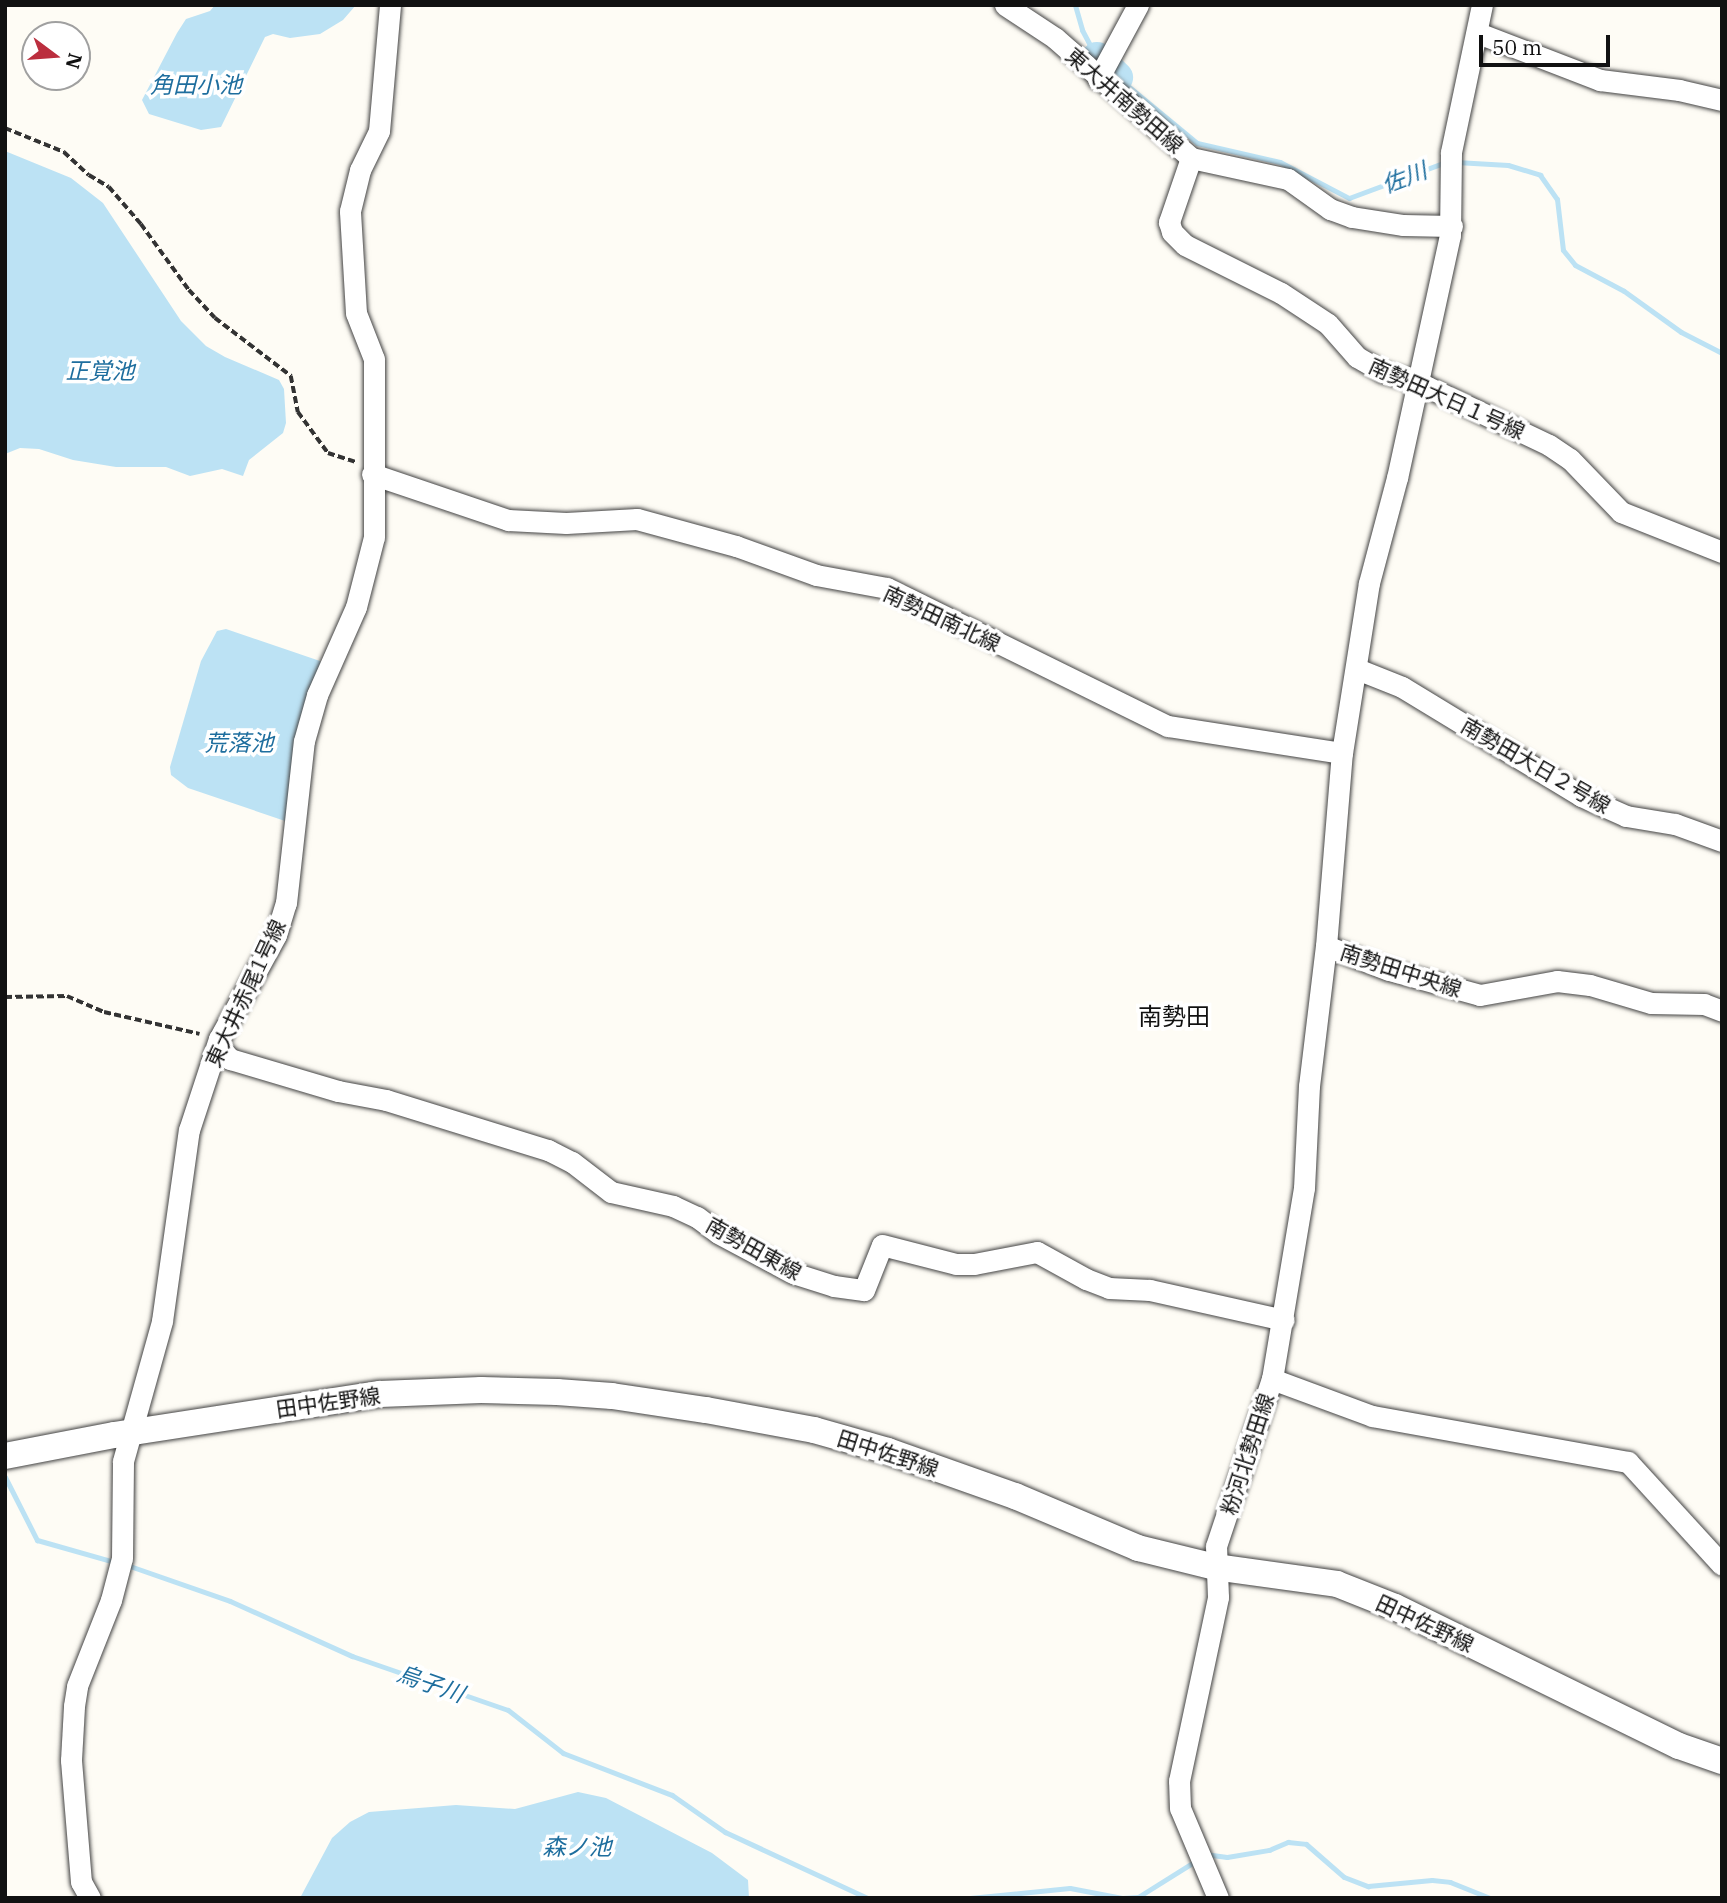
<!DOCTYPE html>
<meta charset="utf-8">
<style>
body{margin:0}
#map{position:relative;width:1727px;height:1903px;overflow:hidden;background:#fefcf5;font-family:"IBM Plex Serif","Noto Sans JP",serif}
div>[style]{position:absolute}
[style*='--x']{left:calc(var(--x)*1px);top:calc(var(--y)*1px);width:calc(var(--w)*1px);rotate:calc(var(--a)*1deg)}
.water>*{inset:0;background:#bce2f4}
.stream>*{height:5px;margin:-2.5px;padding:0 2.5px;transform-origin:2.5px;border-radius:2.5px;background:#bce2f4}
.river>*{height:32px;margin:-16px;padding:0 16px;transform-origin:16px;border-radius:16px;background:#bce2f4}
.path>*{height:3.5px;margin-top:-1.75px;transform-origin:0;background:repeating-linear-gradient(90deg,#333 0 7px,transparent 0 10.5px)}
.roads{filter:drop-shadow(0 0 2px #444) drop-shadow(0 0 2px #444)}
.minor>*{height:21px;margin:-10.5px;padding:0 10.5px;transform-origin:10.5px;border-radius:10.5px;background:#fff}
.tertiary>*{height:26px;margin:-13px;padding:0 13px;transform-origin:13px;border-radius:13px;background:#fff}
span{translate:-50% -50%;white-space:nowrap;text-align:center;line-height:1.15;-webkit-text-stroke:7px #fff;paint-order:stroke}
.street-label{font-size:21px;color:#111}
.water-label{font-size:23px;color:#1e6e9e;font-style:italic}
.quarter-label{font-size:24px;color:#111}
.frame{position:absolute;inset:0;border:7px solid #111;pointer-events:none}
.north{position:absolute;left:21px;top:21px;width:70px;height:70px;box-sizing:border-box;background:#fff;border:2px solid #a0a0a0;border-radius:50%;rotate:106deg;font-size:19px;font-weight:700;line-height:28px;text-align:center;color:#111}
.north::after{content:'';display:block;margin:auto;width:24px;height:32px;background:#bb2e3e;clip-path:polygon(50% 0,100% 100%,50% 72%,0 100%)}
.scale{position:absolute;left:1479px;top:35px;width:131px;height:32px;box-sizing:border-box;border:4px solid #111;border-top:0;padding-left:9px;font-size:21px;line-height:24px;white-space:nowrap;color:#111;-webkit-text-stroke:5px #fff;paint-order:stroke}
</style>
<div id="map">
<div class="water">
<i style="clip-path:polygon(215px 5px,356px 5px,343px 20px,320px 34px,290px 38px,273px 34px,265px 37px,221px 127px,201px 130px,149px 114px,142px 100px,177px 33px,186px 19px,210px 11px)"></i>
<i style="clip-path:polygon(5px 151px,71px 178px,103px 203px,181px 321px,206px 346px,225px 357px,279px 380px,284px 389px,286px 423px,283px 433px,249px 460px,243px 476px,222px 469px,190px 476px,166px 467px,116px 467px,73px 460px,39px 449px,20px 448px,5px 454px)"></i>
<i style="clip-path:polygon(226px 629px,320px 661px,323px 669px,288px 822px,188px 788px,171px 775px,170px 767px,201px 661px,217px 631px)"></i>
<i style="clip-path:polygon(578px 1792px,606px 1798px,712px 1853px,748px 1880px,749px 1898px,300px 1898px,332px 1838px,350px 1822px,369px 1812px,456px 1805px,515px 1809px)"></i>
</div>
<div class="stream">
<i style="--x:1075;--y:5;--w:26;--a:74"></i>
<i style="--x:1082;--y:30;--w:32;--a:62"></i>
<i style="--x:1117;--y:77;--w:104;--a:39.5"></i>
<i style="--x:1197;--y:143;--w:85;--a:12.9"></i>
<i style="--x:1280;--y:162;--w:78;--a:27.6"></i>
<i style="--x:1349;--y:198;--w:103;--a:-20.4"></i>
<i style="--x:1456;--y:162;--w:52;--a:3.3"></i>
<i style="--x:1508;--y:165;--w:34;--a:17"></i>
<i style="--x:1540;--y:175;--w:29;--a:55"></i>
<i style="--x:1557;--y:199;--w:51;--a:83.3"></i>
<i style="--x:1563;--y:250;--w:19;--a:51"></i>
<i style="--x:1575;--y:265;--w:55;--a:28"></i>
<i style="--x:1624;--y:291;--w:70;--a:35.7"></i>
<i style="--x:1681;--y:332;--w:46;--a:27.1"></i>
<i style="--x:5;--y:1477;--w:71;--a:63.1"></i>
<i style="--x:37;--y:1540;--w:80;--a:15.9"></i>
<i style="--x:124;--y:1564;--w:112;--a:19.2"></i>
<i style="--x:230;--y:1601;--w:134;--a:24.3"></i>
<i style="--x:352;--y:1656;--w:165;--a:19.1"></i>
<i style="--x:508;--y:1710;--w:70;--a:38"></i>
<i style="--x:563;--y:1753;--w:117;--a:21.1"></i>
<i style="--x:672;--y:1795;--w:65;--a:34.9"></i>
<i style="--x:725;--y:1832;--w:157;--a:24.9"></i>
<i style="--x:1205;--y:1854;--w:22;--a:8"></i>
<i style="--x:1227;--y:1857;--w:43;--a:-9.5"></i>
<i style="--x:1269;--y:1850;--w:21;--a:-23"></i>
<i style="--x:1288;--y:1842;--w:18;--a:6"></i>
<i style="--x:1306;--y:1844;--w:50;--a:41"></i>
<i style="--x:1344;--y:1877;--w:26;--a:21"></i>
<i style="--x:1368;--y:1886;--w:64;--a:-5.4"></i>
<i style="--x:1432;--y:1880;--w:18;--a:6"></i>
<i style="--x:1450;--y:1882;--w:43;--a:21.8"></i>
<i style="--x:970;--y:1898;--w:100;--a:-5.7"></i>
<i style="--x:1070;--y:1888;--w:53;--a:10.9"></i>
<i style="--x:1122;--y:1898;--w:16;--a:-4"></i>
<i style="--x:1138;--y:1897;--w:70;--a:-32.1"></i>
</div>
<div class="river">
<i style="--x:1097;--y:58;--w:28;--a:44"></i>
</div>
<div class="path">
<i style="--x:5;--y:128;--w:64;--a:22.1"></i>
<i style="--x:64;--y:152;--w:34;--a:43"></i>
<i style="--x:89;--y:175;--w:23;--a:31"></i>
<i style="--x:109;--y:187;--w:49;--a:49.1"></i>
<i style="--x:141;--y:224;--w:82;--a:54"></i>
<i style="--x:189;--y:290;--w:38;--a:47"></i>
<i style="--x:215;--y:318;--w:96;--a:37.3"></i>
<i style="--x:291;--y:376;--w:37;--a:79"></i>
<i style="--x:298;--y:412;--w:51;--a:53.8"></i>
<i style="--x:328;--y:453;--w:29;--a:18"></i>
<i style="--x:5;--y:997;--w:62;--a:-0.9"></i>
<i style="--x:67;--y:996;--w:40;--a:23.4"></i>
<i style="--x:104;--y:1012;--w:98;--a:12.9"></i>
</div>
<div class="roads">
<div class="minor">
<i style="--x:1005;--y:5;--w:60;--a:33.4"></i>
<i style="--x:1055;--y:38;--w:181;--a:41.4"></i>
<i style="--x:1191;--y:158;--w:99;--a:12.2"></i>
<i style="--x:1288;--y:179;--w:52;--a:35.5"></i>
<i style="--x:1330;--y:209;--w:23;--a:20"></i>
<i style="--x:1352;--y:217;--w:52;--a:8.9"></i>
<i style="--x:1403;--y:225;--w:49;--a:1.2"></i>
<i style="--x:1478;--y:33;--w:131;--a:21.1"></i>
<i style="--x:1600;--y:80;--w:80;--a:7.2"></i>
<i style="--x:1679;--y:90;--w:44;--a:13.1"></i>
<i style="--x:1098;--y:79;--w:84;--a:-61.6"></i>
<i style="--x:1191;--y:158;--w:68;--a:109"></i>
<i style="--x:1169;--y:222;--w:10;--a:73"></i>
<i style="--x:1172;--y:232;--w:18;--a:45"></i>
<i style="--x:1185;--y:245;--w:107;--a:26.6"></i>
<i style="--x:1281;--y:293;--w:56;--a:33.4"></i>
<i style="--x:1328;--y:324;--w:44;--a:48.7"></i>
<i style="--x:1357;--y:357;--w:30;--a:30"></i>
<i style="--x:1383;--y:372;--w:35;--a:16"></i>
<i style="--x:1417;--y:382;--w:146;--a:25.5"></i>
<i style="--x:1549;--y:445;--w:25;--a:34"></i>
<i style="--x:1570;--y:459;--w:74;--a:46.1"></i>
<i style="--x:1621;--y:512;--w:109;--a:21.6"></i>
<i style="--x:372;--y:474;--w:144;--a:18.7"></i>
<i style="--x:508;--y:520;--w:58;--a:3"></i>
<i style="--x:566;--y:523;--w:71;--a:-3.2"></i>
<i style="--x:637;--y:519;--w:103;--a:15.3"></i>
<i style="--x:736;--y:546;--w:85;--a:19.9"></i>
<i style="--x:816;--y:575;--w:72;--a:10.4"></i>
<i style="--x:887;--y:588;--w:313;--a:26.2"></i>
<i style="--x:1168;--y:726;--w:176;--a:8.8"></i>
<i style="--x:1357;--y:669;--w:48;--a:21.8"></i>
<i style="--x:1402;--y:687;--w:210;--a:31.3"></i>
<i style="--x:1581;--y:796;--w:49;--a:24"></i>
<i style="--x:1626;--y:816;--w:50;--a:9.3"></i>
<i style="--x:1675;--y:824;--w:50;--a:19.9"></i>
<i style="--x:1326;--y:946;--w:67;--a:20.9"></i>
<i style="--x:1389;--y:970;--w:94;--a:15.4"></i>
<i style="--x:1480;--y:995;--w:78;--a:-10.3"></i>
<i style="--x:1557;--y:981;--w:33;--a:7"></i>
<i style="--x:1590;--y:985;--w:64;--a:16.4"></i>
<i style="--x:1651;--y:1003;--w:53;--a:1.1"></i>
<i style="--x:1704;--y:1004;--w:19;--a:21"></i>
<i style="--x:219;--y:1039;--w:9;--a:84"></i>
<i style="--x:220;--y:1048;--w:15;--a:48"></i>
<i style="--x:230;--y:1059;--w:113;--a:16.5"></i>
<i style="--x:338;--y:1091;--w:49;--a:10.6"></i>
<i style="--x:386;--y:1100;--w:170;--a:17.2"></i>
<i style="--x:548;--y:1150;--w:27;--a:27"></i>
<i style="--x:572;--y:1162;--w:49;--a:37.6"></i>
<i style="--x:611;--y:1192;--w:64;--a:12.7"></i>
<i style="--x:673;--y:1206;--w:26;--a:25"></i>
<i style="--x:697;--y:1217;--w:26;--a:37"></i>
<i style="--x:718;--y:1233;--w:85;--a:28.1"></i>
<i style="--x:793;--y:1273;--w:43;--a:17.6"></i>
<i style="--x:834;--y:1286;--w:30;--a:8"></i>
<i style="--x:864;--y:1290;--w:48;--a:-68.2"></i>
<i style="--x:882;--y:1245;--w:76;--a:14.4"></i>
<i style="--x:956;--y:1264;--w:18;--a:0"></i>
<i style="--x:974;--y:1264;--w:64;--a:-10.8"></i>
<i style="--x:1037;--y:1252;--w:56;--a:28.9"></i>
<i style="--x:1086;--y:1279;--w:25;--a:21"></i>
<i style="--x:1109;--y:1288;--w:41;--a:2.8"></i>
<i style="--x:1150;--y:1290;--w:137;--a:12.6"></i>
<i style="--x:1272;--y:1379;--w:194;--a:-80.5"></i>
<i style="--x:1304;--y:1188;--w:102;--a:-87.2"></i>
<i style="--x:1309;--y:1086;--w:141;--a:-83.1"></i>
<i style="--x:1326;--y:946;--w:194;--a:-85.3"></i>
<i style="--x:1342;--y:753;--w:172;--a:-81"></i>
<i style="--x:1369;--y:583;--w:109;--a:-75.1"></i>
<i style="--x:1397;--y:478;--w:249;--a:-77.7"></i>
<i style="--x:1450;--y:235;--w:83;--a:-89.3"></i>
<i style="--x:1451;--y:152;--w:150;--a:-78.1"></i>
<i style="--x:90;--y:1898;--w:18;--a:-119"></i>
<i style="--x:81;--y:1882;--w:122;--a:-94.7"></i>
<i style="--x:71;--y:1760;--w:54;--a:-86.8"></i>
<i style="--x:74;--y:1706;--w:20;--a:-81"></i>
<i style="--x:77;--y:1686;--w:92;--a:-68.4"></i>
<i style="--x:111;--y:1600;--w:43;--a:-75.3"></i>
<i style="--x:122;--y:1558;--w:97;--a:-89.4"></i>
<i style="--x:123;--y:1461;--w:145;--a:-74.4"></i>
<i style="--x:162;--y:1321;--w:193;--a:-82"></i>
<i style="--x:189;--y:1130;--w:96;--a:-71.8"></i>
<i style="--x:219;--y:1039;--w:119;--a:-61.3"></i>
<i style="--x:276;--y:935;--w:34;--a:-73"></i>
<i style="--x:286;--y:903;--w:163;--a:-83.7"></i>
<i style="--x:304;--y:741;--w:48;--a:-74.2"></i>
<i style="--x:317;--y:695;--w:96;--a:-66.1"></i>
<i style="--x:356;--y:607;--w:72;--a:-75.6"></i>
<i style="--x:374;--y:537;--w:178;--a:-90"></i>
<i style="--x:374;--y:359;--w:49;--a:-111.4"></i>
<i style="--x:356;--y:313;--w:102;--a:-93.4"></i>
<i style="--x:350;--y:211;--w:42;--a:-76.3"></i>
<i style="--x:360;--y:170;--w:43;--a:-64"></i>
<i style="--x:379;--y:131;--w:126;--a:-85"></i>
<i style="--x:1218;--y:1898;--w:98;--a:-112.9"></i>
<i style="--x:1180;--y:1808;--w:27;--a:-92"></i>
<i style="--x:1179;--y:1781;--w:188;--a:-78"></i>
<i style="--x:1218;--y:1597;--w:51;--a:-92.2"></i>
<i style="--x:1216;--y:1546;--w:176;--a:-71.5"></i>
<i style="--x:1272;--y:1379;--w:107;--a:20.3"></i>
<i style="--x:1372;--y:1416;--w:260;--a:10.2"></i>
<i style="--x:1628;--y:1462;--w:139;--a:47.6"></i>
</div>
<div class="tertiary">
<i style="--x:5;--y:1456;--w:111;--a:-10.9"></i>
<i style="--x:114;--y:1435;--w:269;--a:-8.8"></i>
<i style="--x:380;--y:1394;--w:101;--a:-2.3"></i>
<i style="--x:481;--y:1390;--w:76;--a:1.5"></i>
<i style="--x:557;--y:1392;--w:55;--a:4.2"></i>
<i style="--x:612;--y:1396;--w:95;--a:8.5"></i>
<i style="--x:706;--y:1410;--w:110;--a:10.5"></i>
<i style="--x:814;--y:1430;--w:77;--a:15.8"></i>
<i style="--x:888;--y:1451;--w:135;--a:19.5"></i>
<i style="--x:1015;--y:1496;--w:134;--a:22.9"></i>
<i style="--x:1138;--y:1548;--w:79;--a:13.9"></i>
<i style="--x:1215;--y:1567;--w:123;--a:7.9"></i>
<i style="--x:1337;--y:1584;--w:62;--a:21.6"></i>
<i style="--x:1395;--y:1607;--w:316;--a:26.1"></i>
<i style="--x:1679;--y:1746;--w:46;--a:19.2"></i>
</div>
</div>
<div class="street-label">
<span style="left:1125px;top:100px;rotate:41deg">東大井南勢田線</span>
<span style="left:1447px;top:398px;rotate:24deg">南勢田大日１号線</span>
<span style="left:942px;top:618px;rotate:25deg">南勢田南北線</span>
<span style="left:1536px;top:765px;rotate:30deg">南勢田大日２号線</span>
<span style="left:1401px;top:970px;rotate:18deg">南勢田中央線</span>
<span style="left:245px;top:993px;rotate:-65deg">東大井赤尾1号線</span>
<span style="left:754px;top:1248px;rotate:29deg">南勢田東線</span>
<span style="left:328px;top:1402px;rotate:-8deg">田中佐野線</span>
<span style="left:888px;top:1453px;rotate:18deg">田中佐野線</span>
<span style="left:1247px;top:1454px;rotate:-72deg">粉河北勢田線</span>
<span style="left:1425px;top:1623px;rotate:25deg">田中佐野線</span>
</div>
<div class="water-label">
<span style="left:196px;top:84px">角田小池</span>
<span style="left:1404px;top:177px;rotate:-21deg">佐川</span>
<span style="left:100px;top:370px">正覚池</span>
<span style="left:239px;top:742px">荒落池</span>
<span style="left:431px;top:1683px;rotate:19deg">烏子川</span>
<span style="left:577px;top:1846px">森ノ池</span>
</div>
<div class="quarter-label">
<span style="left:1174px;top:1017px">南勢田</span>
</div>
<div class="frame"></div>
<div class="north">N</div>
<div class="scale">50 m</div>
</div>
